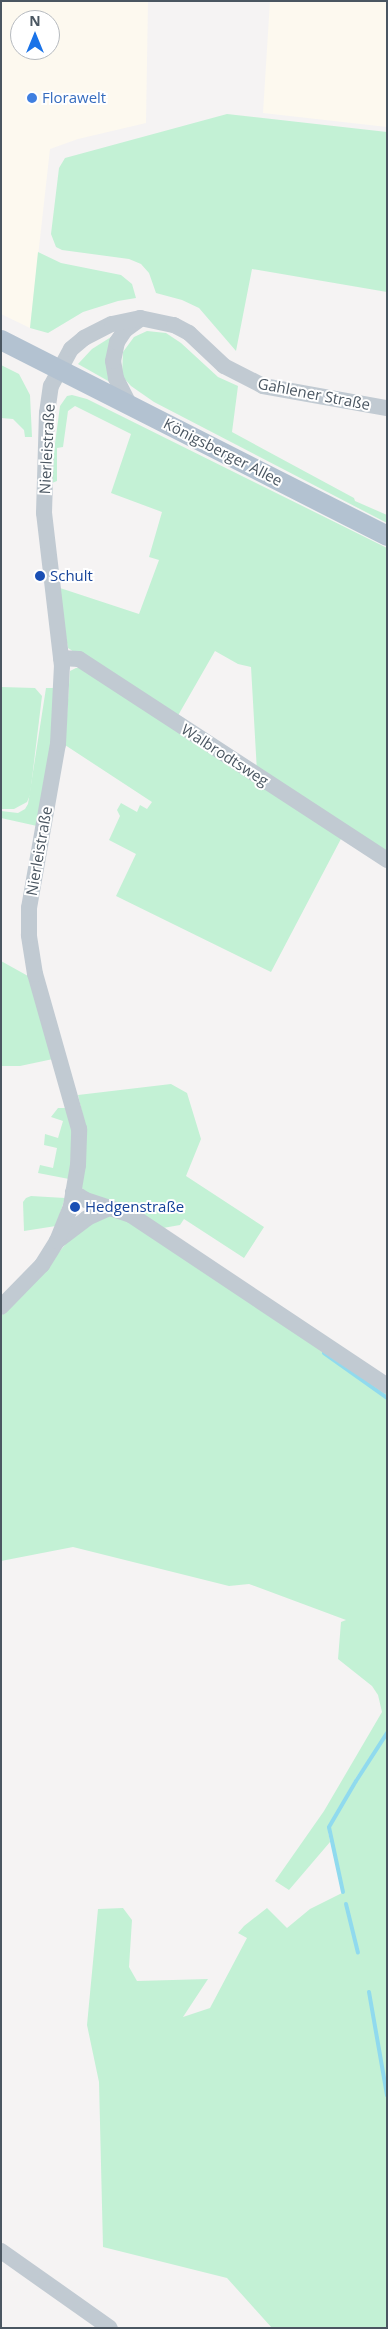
<!DOCTYPE html>
<meta charset="utf-8">
<style>
body{margin:0}
#map{position:relative;width:388px;height:2329px;overflow:hidden;background:#f5f3f3;font-family:"Open Sans",sans-serif}
div>[style]{position:absolute}
[style*='--x']{left:calc(var(--x)*1px);top:calc(var(--y)*1px);width:calc(var(--w)*1px);rotate:calc(var(--a)*1deg)}
.commercial>*{inset:0;background:#fdf9ef}
.green>*{inset:0;background:#c3f1d5}
.stream>*{height:4px;margin:-2px;padding:0 2px;transform-origin:2px;border-radius:2px;background:#90daee}
.minor>*{height:16px;margin:-8px;padding:0 8px;transform-origin:8px;border-radius:8px;background:#c1cad2}
.major>*{height:20px;margin:-10px;padding:0 10px;transform-origin:10px;border-radius:10px;background:#b3c2d1}
.dots>*{width:14px;height:14px;translate:-50% -50%;box-sizing:border-box;border:2px solid #fff;border-radius:50%}
span{translate:-50% -50%;white-space:nowrap;text-align:center;line-height:1.15;-webkit-text-stroke:4px #fff;paint-order:stroke}
.shop-label{font-size:15px;color:#366cbe}
.left{translate:0 -50%;text-align:left}
.street-label{font-size:15px;color:#4a5661}
.transit-label{font-size:15px;color:#164399}
.frame{position:absolute;inset:0;border:2px solid #4a5661;pointer-events:none}
.north{position:absolute;left:10px;top:10px;width:50px;height:50px;box-sizing:border-box;background:#fff;border:1px solid #b7bbc0;border-radius:50%;rotate:0deg;font-size:14px;font-weight:700;line-height:20px;text-align:center;color:#4a5661}
.north::after{content:'';display:block;margin:auto;width:18px;height:22px;background:#1a73e8;clip-path:polygon(50% 0,100% 100%,50% 72%,0 100%)}
</style>
<div id="map">
<div class="commercial">
<i style="clip-path:polygon(evenodd,1px 1px,148px 1px,146px 123px,78px 139px,50px 149px,30px 328px,1px 314px,1px 1px,20px 20px,50px 20px,50px 50px,20px 50px,20px 20px)"></i>
<i style="clip-path:polygon(270px 1px,387px 1px,387px 127px,263px 113px)"></i>
</div>
<div class="green">
<i style="clip-path:polygon(227px 114px,387px 132px,387px 292px,252px 269px,236px 351px,199px 308px,182px 300px,156px 293px,149px 273px,141px 264px,129px 259px,62px 250px,56px 247px,51px 234px,59px 168px,65px 158px)"></i>
<i style="clip-path:polygon(38px 252px,61px 263px,121px 275px,132px 284px,136px 298px,118px 301px,83px 312px,48px 333px,30px 328px)"></i>
<i style="clip-path:polygon(147px 331px,166px 333px,181px 343px,218px 377px,238px 386px,232px 432px,354px 498px,355px 501px,387px 515px,387px 523px,154px 402px,131px 386px,122px 376px,123px 352px,134px 337px)"></i>
<i style="clip-path:polygon(111px 337px,110px 382px,78px 364px,92px 349px)"></i>
<i style="clip-path:polygon(1px 365px,19px 374px,30px 395px,32px 437px,25px 437px,24px 430px,13px 419px,1px 418px)"></i>
<i style="clip-path:polygon(72px 395px,87px 399px,387px 548px,387px 857px,257px 772px,251px 667px,238px 664px,215px 651px,176px 719px,68px 648px,57px 587px,139px 614px,159px 560px,149px 557px,162px 512px,111px 493px,131px 434px,75px 406px,68px 411px,63px 447px,57px 448px,57px 481px,52px 483px,50px 481px,60px 406px,67px 396px)"></i>
<i style="clip-path:polygon(76px 668px,82px 668px,343px 835px,271px 972px,116px 896px,136px 854px,109px 840px,120px 816px,117px 810px,121px 803px,137px 812px,140px 805px,147px 809px,152px 802px,65px 745px,70px 671px)"></i>
<i style="clip-path:polygon(1px 687px,35px 688px,42px 696px,30px 795px,27px 802px,14px 809px,1px 809px)"></i>
<i style="clip-path:polygon(46px 688px,55px 688px,52px 745px,37px 826px,1px 818px,1px 811px,18px 813px,25px 809px,28px 804px)"></i>
<i style="clip-path:polygon(1px 961px,28px 976px,53px 1059px,20px 1066px,1px 1066px)"></i>
<i style="clip-path:polygon(171px 1084px,187px 1093px,201px 1139px,186px 1176px,264px 1227px,244px 1258px,184px 1219px,180px 1225px,163px 1228px,86px 1195px,81px 1186px,82px 1112px,78px 1095px)"></i>
<i style="clip-path:polygon(58px 1108px,68px 1108px,73px 1131px,69px 1179px,38px 1173px,40px 1165px,53px 1168px,57px 1148px,44px 1145px,45px 1134px,58px 1138px,63px 1121px,51px 1117px)"></i>
<i style="clip-path:polygon(31px 1196px,65px 1198px,56px 1226px,24px 1231px,23px 1202px,26px 1198px)"></i>
<i style="clip-path:polygon(117px 1213px,387px 1391px,387px 1732px,355px 1779px,330px 1823px,328px 1831px,330px 1842px,289px 1890px,275px 1881px,324px 1811px,382px 1712px,378px 1695px,372px 1686px,338px 1659px,341px 1622px,346px 1620px,249px 1584px,229px 1586px,73px 1547px,1px 1561px,1px 1316px,38px 1278px,77px 1230px)"></i>
<i style="clip-path:polygon(387px 1735px,387px 2328px,272px 2328px,227px 2278px,103px 2247px,99px 2082px,87px 2025px,98px 1909px,123px 1908px,132px 1920px,129px 1967px,137px 1981px,208px 1979px,183px 2017px,210px 2008px,247px 1938px,238px 1933px,244px 1926px,267px 1908px,287px 1928px,310px 1909px,344px 1892px,330px 1828px,368px 1762px)"></i>
</div>
<div class="stream">
<i style="--x:324;--y:1353;--w:77;--a:35.5"></i>
<i style="--x:343;--y:1892;--w:66;--a:-102.2"></i>
<i style="--x:329;--y:1827;--w:53;--a:-59.6"></i>
<i style="--x:356;--y:1781;--w:57;--a:-57.1"></i>
<i style="--x:346;--y:1904;--w:50;--a:76.2"></i>
<i style="--x:369;--y:1992;--w:105;--a:80.1"></i>
</div>
<div class="minor">
<i style="--x:129;--y:404;--w:29;--a:-117"></i>
<i style="--x:116;--y:378;--w:17;--a:-100"></i>
<i style="--x:113;--y:361;--w:19;--a:-78"></i>
<i style="--x:117;--y:342;--w:14;--a:-56"></i>
<i style="--x:125;--y:330;--w:17;--a:-36"></i>
<i style="--x:61;--y:658;--w:18;--a:3"></i>
<i style="--x:79;--y:659;--w:368;--a:33.1"></i>
<i style="--x:73;--y:1192;--w:15;--a:32"></i>
<i style="--x:86;--y:1200;--w:47;--a:18.4"></i>
<i style="--x:131;--y:1215;--w:308;--a:33.7"></i>
<i style="--x:57;--y:1241;--w:38;--a:-37"></i>
<i style="--x:87;--y:1218;--w:24;--a:-24"></i>
<i style="--x:1;--y:1307;--w:59;--a:-45.7"></i>
<i style="--x:42;--y:1265;--w:28;--a:-58"></i>
<i style="--x:57;--y:1241;--w:38;--a:-68"></i>
<i style="--x:71;--y:1206;--w:42;--a:-80.3"></i>
<i style="--x:78;--y:1165;--w:36;--a:-88"></i>
<i style="--x:79;--y:1129;--w:161;--a:-105.8"></i>
<i style="--x:35;--y:974;--w:39;--a:-99"></i>
<i style="--x:29;--y:935;--w:27;--a:-90"></i>
<i style="--x:29;--y:908;--w:167;--a:-80"></i>
<i style="--x:58;--y:744;--w:78;--a:-87.1"></i>
<i style="--x:62;--y:666;--w:154;--a:-96.7"></i>
<i style="--x:44;--y:513;--w:100;--a:-88.3"></i>
<i style="--x:47;--y:413;--w:27;--a:-82"></i>
<i style="--x:51;--y:386;--w:42;--a:-61.6"></i>
<i style="--x:71;--y:349;--w:17;--a:-40"></i>
<i style="--x:84;--y:338;--w:31;--a:-27"></i>
<i style="--x:112;--y:324;--w:29;--a:-12"></i>
<i style="--x:140;--y:318;--w:35;--a:12"></i>
<i style="--x:174;--y:325;--w:17;--a:28"></i>
<i style="--x:189;--y:333;--w:48;--a:43.3"></i>
<i style="--x:224;--y:366;--w:44;--a:27.1"></i>
<i style="--x:263;--y:386;--w:126;--a:10.1"></i>
<i style="--x:1;--y:2251;--w:133;--a:35.2"></i>
</div>
<div class="major">
<i style="--x:1;--y:340;--w:433;--a:26.9"></i>
</div>
<div class="dots">
<i style="left:32px;top:98px;background:#3f7fe0"></i>
<i style="left:40px;top:576px;background:#1a4fb4"></i>
<i style="left:75px;top:1207px;background:#1a4fb4"></i>
</div>
<div class="shop-label">
<span class="left" style="left:42px;top:98px">Florawelt</span>
</div>
<div class="street-label">
<span style="left:314px;top:394px;rotate:11deg">Gahlener Straße</span>
<span style="left:47px;top:449px;rotate:-87deg">Nierleistraße</span>
<span style="left:223px;top:452px;rotate:27deg">Königsberger Allee</span>
<span style="left:225px;top:755px;rotate:33deg">Walbrodtsweg</span>
<span style="left:39px;top:851px;rotate:-80deg">Nierleistraße</span>
</div>
<div class="transit-label">
<span class="left" style="left:50px;top:576px">Schult</span>
<span class="left" style="left:85px;top:1207px">Hedgenstraße</span>
</div>
<div class="frame"></div>
<div class="north">N</div>
</div>
